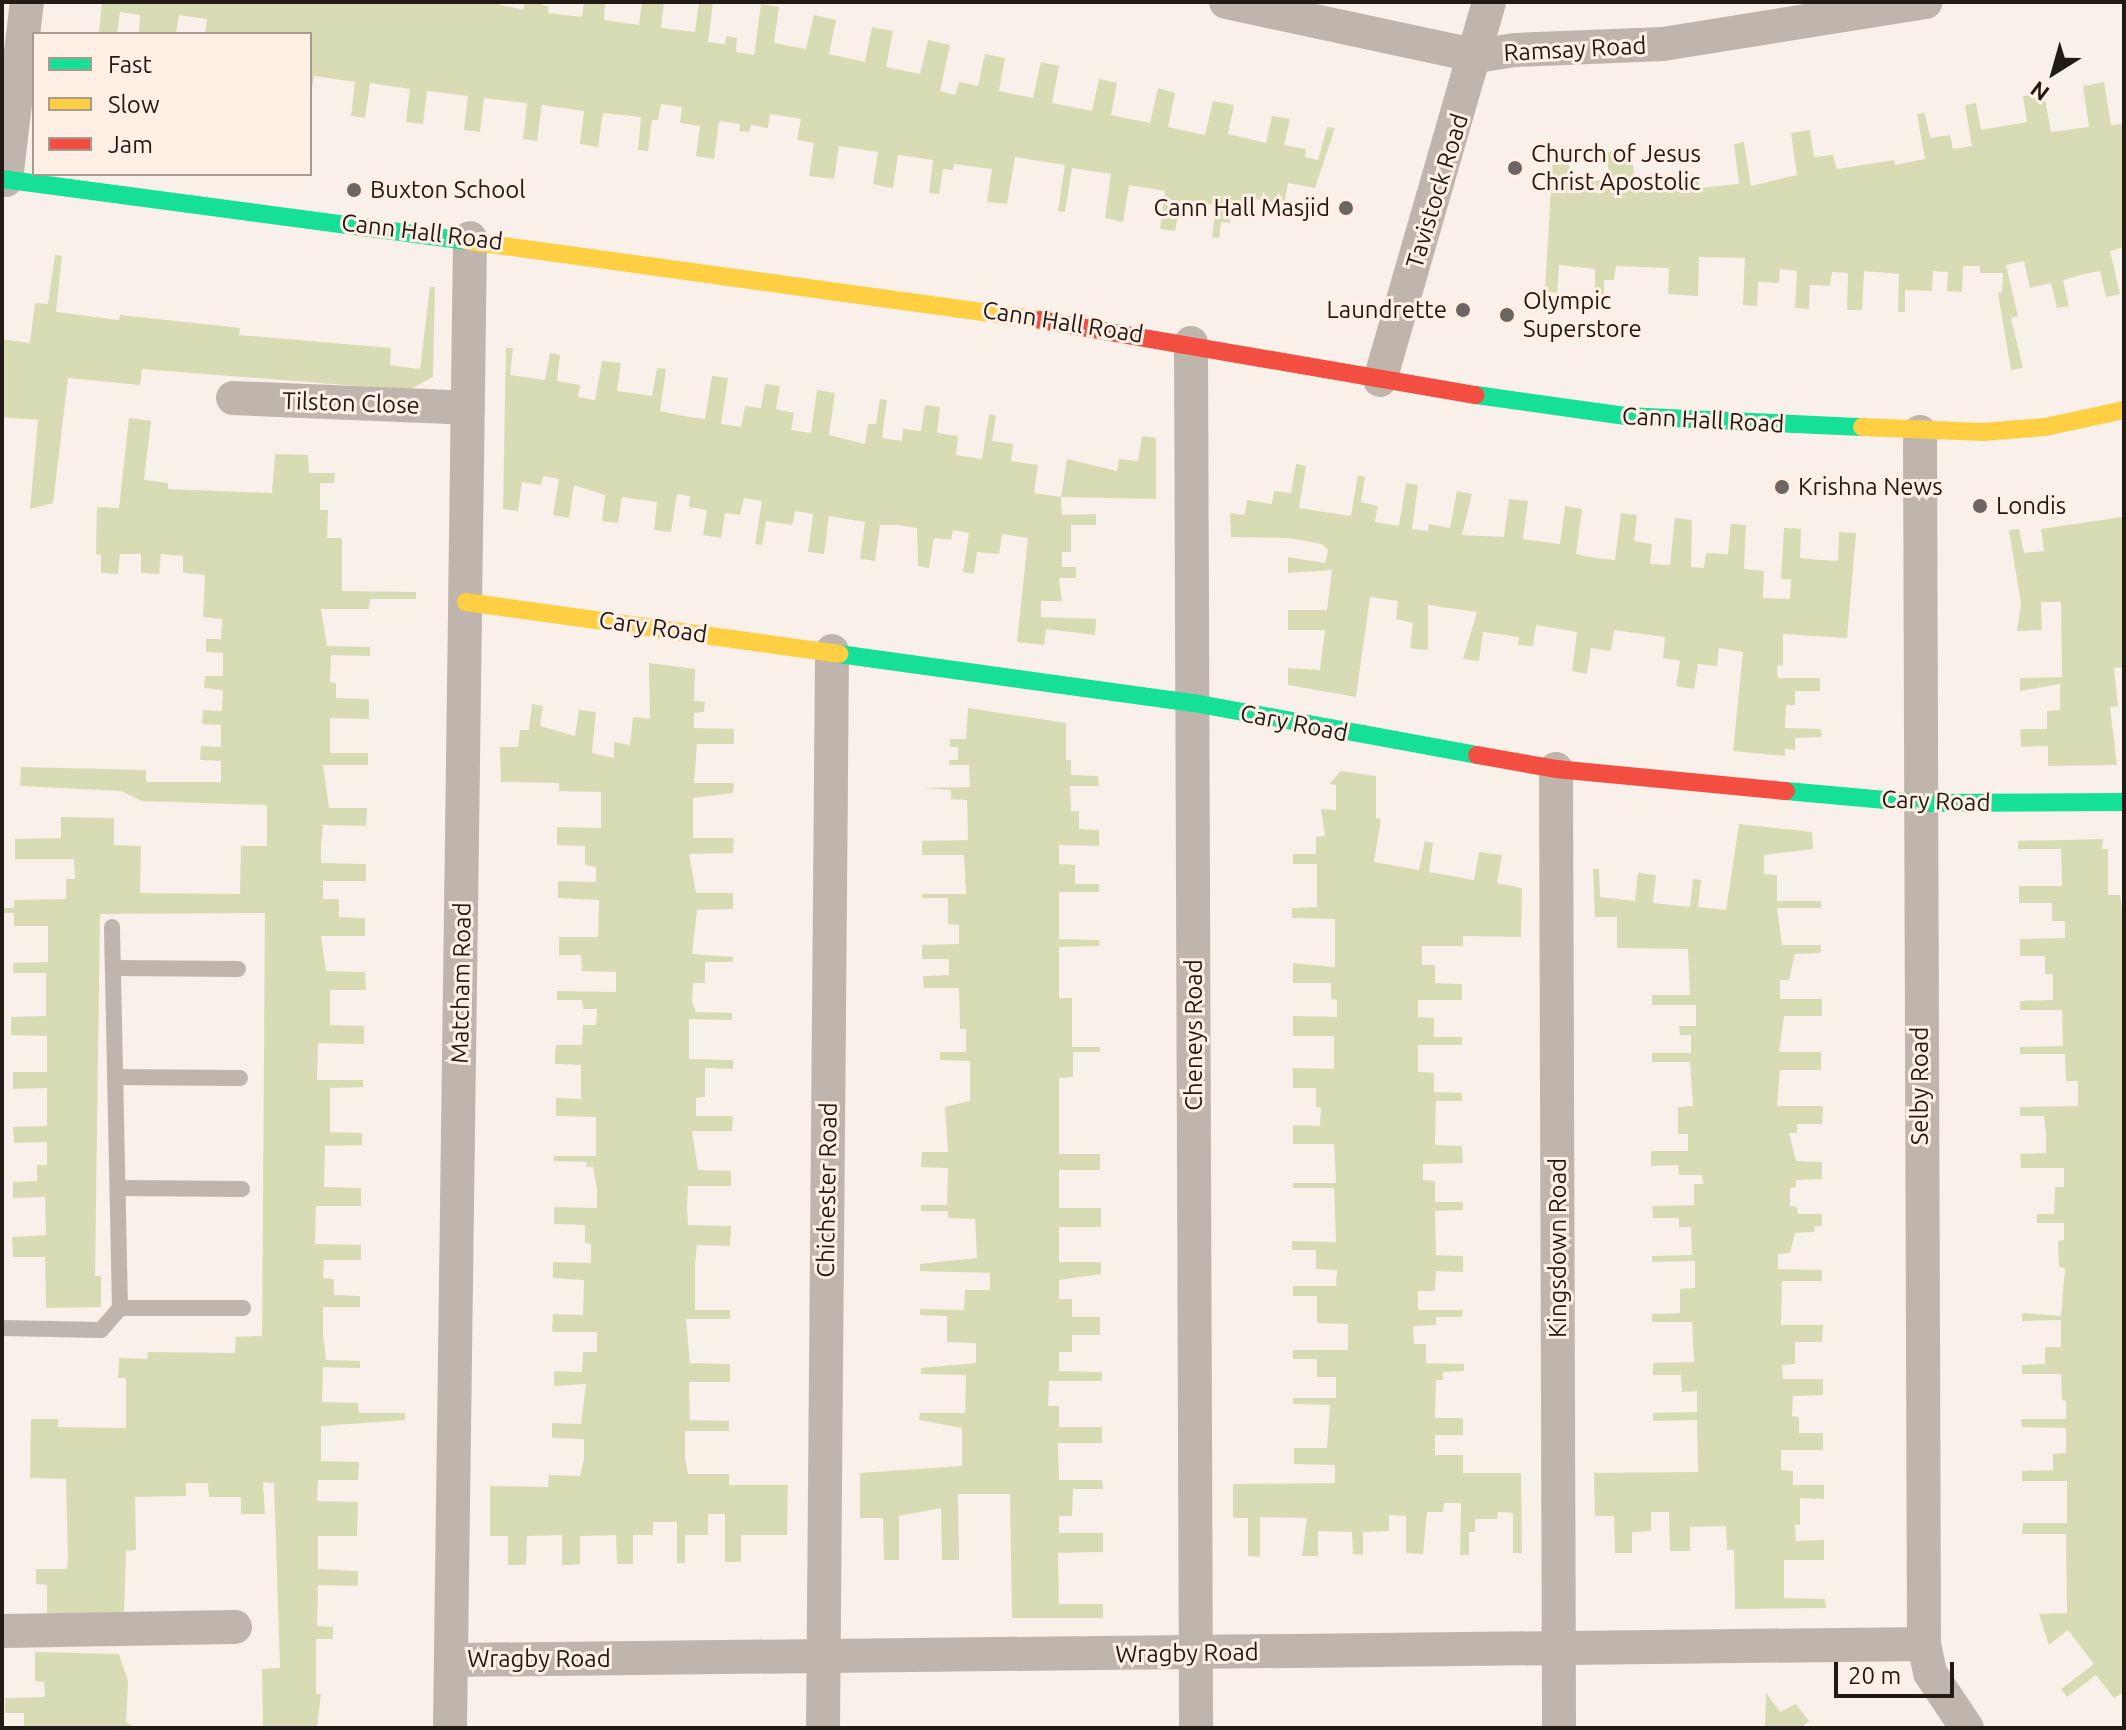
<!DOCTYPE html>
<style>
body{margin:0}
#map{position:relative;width:2126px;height:1730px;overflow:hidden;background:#f9f0ea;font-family:Ubuntu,sans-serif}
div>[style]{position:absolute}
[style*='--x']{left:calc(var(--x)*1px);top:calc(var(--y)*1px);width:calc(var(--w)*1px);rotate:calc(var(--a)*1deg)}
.green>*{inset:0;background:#d8dcb4}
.lane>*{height:16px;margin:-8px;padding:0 8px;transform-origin:8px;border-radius:8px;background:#c0b5ac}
.street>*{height:34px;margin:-17px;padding:0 17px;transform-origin:17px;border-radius:17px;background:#c0b5ac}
.fast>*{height:18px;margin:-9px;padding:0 9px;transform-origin:9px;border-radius:9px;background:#16e098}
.slow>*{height:18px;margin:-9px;padding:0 9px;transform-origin:9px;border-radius:9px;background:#ffcf43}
.jam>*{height:18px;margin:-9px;padding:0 9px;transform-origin:9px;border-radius:9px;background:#f24e42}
.dots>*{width:22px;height:22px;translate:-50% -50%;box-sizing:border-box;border:4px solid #ffefe4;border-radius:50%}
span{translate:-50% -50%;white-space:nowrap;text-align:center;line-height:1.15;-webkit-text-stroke:6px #ffefe4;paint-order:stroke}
.street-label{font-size:24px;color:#211a15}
.poi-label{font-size:24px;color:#211a15}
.left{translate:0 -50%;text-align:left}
.right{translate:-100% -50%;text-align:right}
.frame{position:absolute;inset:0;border:4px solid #211a15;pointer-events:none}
.legend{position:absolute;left:32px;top:32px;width:280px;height:144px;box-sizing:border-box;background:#ffefe4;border:2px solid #a69a91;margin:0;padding:10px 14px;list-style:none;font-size:24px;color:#211a15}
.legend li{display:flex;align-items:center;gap:16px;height:40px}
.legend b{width:40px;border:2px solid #a69a91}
.north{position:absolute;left:2014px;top:32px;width:80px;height:80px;-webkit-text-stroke:6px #ffefe4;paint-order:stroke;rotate:217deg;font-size:22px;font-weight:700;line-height:32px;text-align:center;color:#211a15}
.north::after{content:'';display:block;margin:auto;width:28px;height:36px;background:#211a15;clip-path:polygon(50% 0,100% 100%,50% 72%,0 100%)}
.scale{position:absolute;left:1834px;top:1662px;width:120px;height:36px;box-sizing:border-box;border:4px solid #211a15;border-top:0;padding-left:10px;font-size:24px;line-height:28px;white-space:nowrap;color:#211a15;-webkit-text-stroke:6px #ffefe4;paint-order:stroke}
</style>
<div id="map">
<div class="green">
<i style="clip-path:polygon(102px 2px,489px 2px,523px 10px,525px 2px,536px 2px,549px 7px,548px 13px,582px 17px,584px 2px,605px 2px,604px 20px,639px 25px,642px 2px,664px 2px,661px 28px,695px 32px,699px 2px,713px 2px,708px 42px,725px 44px,726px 36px,737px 38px,736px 52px,754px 55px,761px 4px,779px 7px,774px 43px,806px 49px,814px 15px,836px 20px,829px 54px,865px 62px,872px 27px,893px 31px,886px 67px,920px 74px,928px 40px,950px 45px,940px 91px,955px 95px,959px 82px,978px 86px,985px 54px,1005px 58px,999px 91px,1033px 98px,1041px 62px,1059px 66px,1052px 103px,1092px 111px,1099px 79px,1109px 81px,1117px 83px,1111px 115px,1150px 123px,1158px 88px,1175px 93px,1168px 127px,1205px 135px,1213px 101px,1234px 105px,1228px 134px,1266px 143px,1272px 116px,1290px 119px,1284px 145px,1306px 149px,1305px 157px,1318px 160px,1327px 127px,1335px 128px,1315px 188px,1288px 183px,1284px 204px,1255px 199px,1253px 212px,1233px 208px,1230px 223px,1221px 222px,1219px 238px,1212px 237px,1216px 205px,1181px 200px,1175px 231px,1160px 229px,1165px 191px,1129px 185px,1123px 222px,1105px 218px,1111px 174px,1072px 168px,1065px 212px,1058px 211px,1065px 165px,1015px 157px,1007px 204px,987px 202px,992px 169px,954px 164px,953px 170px,943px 169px,939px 194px,929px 193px,933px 160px,898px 155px,893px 188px,881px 186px,873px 184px,878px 152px,839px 146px,834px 179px,809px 176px,814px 143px,797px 140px,801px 119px,770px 114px,768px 128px,751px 125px,749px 132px,739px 131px,740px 124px,719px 121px,714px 159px,696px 156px,700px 126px,680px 123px,682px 107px,661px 104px,658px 120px,652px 120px,648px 151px,638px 150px,641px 117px,603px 113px,598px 147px,580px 144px,584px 111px,542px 105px,537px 141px,523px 139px,527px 103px,484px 98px,480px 132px,464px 130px,468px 96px,427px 91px,423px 124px,406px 122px,410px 89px,370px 83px,365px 118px,351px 116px,355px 82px,314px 76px,310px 101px,310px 34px,205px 34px,207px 19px,179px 15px,176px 34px,139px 34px,140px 15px,120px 12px,117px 34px,78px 34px,99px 32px)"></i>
<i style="clip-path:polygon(2104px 82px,2111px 125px,2124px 124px,2124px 247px,2110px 251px,2120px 294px,2106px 297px,2100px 271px,2081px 275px,2063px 280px,2069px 306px,2057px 308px,2051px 283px,2030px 288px,2024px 261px,2006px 265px,2018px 316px,2011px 318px,2023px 368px,2011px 370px,1998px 293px,2002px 292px,2003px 273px,1980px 273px,1980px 266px,1963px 266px,1962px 292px,1947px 291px,1948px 272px,1933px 271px,1932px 291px,1905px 290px,1905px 312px,1898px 312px,1899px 274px,1864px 271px,1862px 310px,1847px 310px,1848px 273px,1832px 272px,1830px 286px,1810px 285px,1809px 309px,1795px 308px,1797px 271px,1780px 269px,1779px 283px,1758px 282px,1757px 306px,1743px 305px,1745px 258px,1699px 257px,1698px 296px,1668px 294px,1669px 268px,1616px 266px,1614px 280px,1604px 280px,1604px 298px,1595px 297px,1595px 269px,1559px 265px,1557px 293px,1545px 291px,1553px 153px,1569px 153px,1570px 182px,1591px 181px,1609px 180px,1607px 152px,1632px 149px,1635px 192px,1652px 192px,1688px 190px,1687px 176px,1697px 174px,1700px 188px,1739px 184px,1734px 144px,1744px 142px,1751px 186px,1797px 175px,1791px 133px,1810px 130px,1814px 157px,1833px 155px,1837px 169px,1894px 160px,1895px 165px,1925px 159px,1917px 114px,1925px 113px,1930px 138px,1950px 135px,1953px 149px,1972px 146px,1965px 105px,1976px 103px,1981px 130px,2027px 122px,2023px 96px,2044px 93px,2051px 132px,2089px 127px,2083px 86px)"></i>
<i style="clip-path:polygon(55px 255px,62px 256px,56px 312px,119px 320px,120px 315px,240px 328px,239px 335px,391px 348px,390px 365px,420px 369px,430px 287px,435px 287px,433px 377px,409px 390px,142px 369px,140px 385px,68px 378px,53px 503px,30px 509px,38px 420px,2px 417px,2px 339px,30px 343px,35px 303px,48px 304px)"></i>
<i style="clip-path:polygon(506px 348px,513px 348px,510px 375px,545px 380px,550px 353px,560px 355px,557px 381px,580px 385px,578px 397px,595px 400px,602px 361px,621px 363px,617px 391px,652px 396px,657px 368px,666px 369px,660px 411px,689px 417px,705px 419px,712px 376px,728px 378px,721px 424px,741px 427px,745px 406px,761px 408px,765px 384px,780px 386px,776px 409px,794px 413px,791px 430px,811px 433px,817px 390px,835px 393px,829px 435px,865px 444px,868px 424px,876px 424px,880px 399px,887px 400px,882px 438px,902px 441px,903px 429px,921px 431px,925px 405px,940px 407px,937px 433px,958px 436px,956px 455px,982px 459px,989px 414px,996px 416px,992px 441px,1013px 444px,1011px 461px,1038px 465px,1034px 493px,1061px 497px,1067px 459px,1117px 471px,1119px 459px,1138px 461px,1142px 436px,1156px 438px,1156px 499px,1061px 497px,1062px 515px,1096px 514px,1096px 525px,1071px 525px,1071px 552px,1062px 552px,1062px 567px,1076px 567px,1076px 578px,1059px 578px,1062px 601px,1041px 601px,1041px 617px,1096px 619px,1095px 635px,1046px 629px,1044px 645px,1017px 642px,1028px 538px,1002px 534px,999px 554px,977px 552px,974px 574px,963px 572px,969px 533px,953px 530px,951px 540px,934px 538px,929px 568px,918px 566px,917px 528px,898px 525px,880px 525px,875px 561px,860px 559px,865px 522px,829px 516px,824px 554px,808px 552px,813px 514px,795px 511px,792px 525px,766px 521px,762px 545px,755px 544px,762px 501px,744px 498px,740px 515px,725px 513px,721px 538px,703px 535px,707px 510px,689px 507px,690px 496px,677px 494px,671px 532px,654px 530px,657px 502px,622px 497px,618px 523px,602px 521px,605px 495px,574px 485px,569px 518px,553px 515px,559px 479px,543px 476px,541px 485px,522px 482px,518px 511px,503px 509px)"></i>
<i style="clip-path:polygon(129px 418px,151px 421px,144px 480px,168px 483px,168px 489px,272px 493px,275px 454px,308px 455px,309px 473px,335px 473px,334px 483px,320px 483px,320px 510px,328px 510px,327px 538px,342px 538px,342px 591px,416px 592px,416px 599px,370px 599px,369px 609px,321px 609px,327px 646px,370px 647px,370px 656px,331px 655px,330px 682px,336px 683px,336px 698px,369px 699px,369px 719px,330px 718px,330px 753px,368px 753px,368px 765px,323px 765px,329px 808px,367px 808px,366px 826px,323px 825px,321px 845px,321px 863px,366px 864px,366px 881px,323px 881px,323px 899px,339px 899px,339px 917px,365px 918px,365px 936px,321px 936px,326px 971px,365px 972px,366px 990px,330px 990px,330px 1025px,364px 1026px,364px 1044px,318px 1043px,317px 1080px,363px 1080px,363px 1087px,330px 1088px,330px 1132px,362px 1133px,362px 1145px,325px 1146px,324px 1187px,361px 1188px,361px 1206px,316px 1206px,315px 1244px,361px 1245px,361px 1260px,324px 1260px,323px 1278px,334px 1279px,334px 1295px,360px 1296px,360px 1307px,323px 1307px,323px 1334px,326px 1360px,360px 1361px,360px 1368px,323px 1367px,322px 1402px,358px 1403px,359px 1413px,405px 1413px,405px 1420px,321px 1426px,321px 1461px,359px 1462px,358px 1480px,318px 1480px,317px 1501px,358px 1502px,357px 1536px,318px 1536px,318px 1569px,358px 1571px,358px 1586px,318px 1585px,317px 1626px,333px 1627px,333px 1639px,316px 1639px,316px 1694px,321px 1694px,317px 1728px,263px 1728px,262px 1669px,280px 1668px,274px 1483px,263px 1482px,265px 1514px,241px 1514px,241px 1497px,209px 1497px,208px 1483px,186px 1483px,186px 1496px,135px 1497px,136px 1550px,126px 1551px,124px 1617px,47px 1615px,47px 1585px,36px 1584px,36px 1569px,67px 1569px,68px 1558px,66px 1479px,30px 1478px,31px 1419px,58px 1419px,58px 1427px,126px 1428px,126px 1378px,118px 1378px,119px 1358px,147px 1359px,148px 1352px,235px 1353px,236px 1337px,262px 1336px,265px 913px,100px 914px,95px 1276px,101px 1276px,101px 1307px,46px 1308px,45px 1257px,13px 1257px,12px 1237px,46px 1235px,45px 1197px,13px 1198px,13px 1182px,37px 1181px,37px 1165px,47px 1165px,47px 1142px,14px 1143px,13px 1127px,47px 1126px,47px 1088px,13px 1089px,13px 1072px,47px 1072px,47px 1036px,11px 1035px,11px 1017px,46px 1016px,46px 973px,13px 973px,13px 963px,48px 962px,48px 926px,14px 926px,14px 913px,2px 913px,2px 908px,14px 908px,14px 900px,66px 899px,66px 879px,75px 879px,74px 859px,15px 859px,15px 839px,61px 838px,61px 817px,114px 818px,114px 845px,141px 846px,140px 893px,240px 894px,241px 846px,267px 846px,267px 805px,142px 801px,121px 791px,20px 786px,21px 767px,146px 770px,146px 782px,221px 782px,221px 761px,200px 760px,201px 746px,221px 747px,221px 725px,202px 724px,203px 710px,222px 711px,223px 690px,204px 688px,205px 676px,223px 676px,223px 653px,206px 652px,206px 639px,221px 639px,222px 619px,203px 617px,205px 575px,183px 573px,183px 556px,161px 554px,159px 574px,141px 573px,141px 554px,120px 554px,118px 574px,101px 573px,101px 555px,96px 554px,97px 507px,119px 508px)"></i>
<i style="clip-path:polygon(1296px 464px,1306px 466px,1299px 508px,1351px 516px,1358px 475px,1365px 477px,1361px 502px,1378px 506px,1375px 522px,1399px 526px,1406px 483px,1418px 485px,1412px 529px,1428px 531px,1429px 524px,1450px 528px,1457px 491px,1472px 494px,1462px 535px,1504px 537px,1509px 499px,1528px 501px,1523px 539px,1560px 544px,1565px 506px,1582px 509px,1576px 554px,1595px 558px,1615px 560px,1621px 513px,1637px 515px,1634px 541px,1652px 544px,1650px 564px,1670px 565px,1675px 518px,1692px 520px,1691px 567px,1704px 568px,1706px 553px,1728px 554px,1731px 524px,1746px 525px,1744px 569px,1764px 571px,1763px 598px,1790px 599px,1791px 579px,1781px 579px,1784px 528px,1801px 529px,1800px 558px,1820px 560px,1838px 561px,1839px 532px,1856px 533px,1847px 638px,1783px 634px,1783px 665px,1777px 666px,1778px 678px,1820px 678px,1820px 691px,1795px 691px,1795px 705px,1786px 705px,1785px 728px,1821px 729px,1822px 737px,1795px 738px,1795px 750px,1785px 749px,1785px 756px,1733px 751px,1743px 652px,1719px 648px,1717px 666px,1698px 664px,1694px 689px,1676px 686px,1680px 661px,1663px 658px,1665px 637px,1614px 630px,1611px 651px,1591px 648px,1587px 674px,1572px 671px,1577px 632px,1536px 625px,1533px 646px,1518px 645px,1519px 637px,1483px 632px,1479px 661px,1463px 659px,1477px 612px,1428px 605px,1428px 650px,1417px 649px,1410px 648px,1413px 623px,1396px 619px,1398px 601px,1370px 597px,1356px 697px,1288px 685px,1288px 668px,1320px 670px,1325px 630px,1288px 630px,1288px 610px,1327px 610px,1332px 570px,1288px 573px,1288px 557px,1325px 563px,1328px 550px,1322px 544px,1288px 538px,1231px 537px,1230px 513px,1245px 515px,1247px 500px,1272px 504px,1274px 491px,1291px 493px)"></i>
<i style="clip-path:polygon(2122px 517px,2124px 667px,2114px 668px,2118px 706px,2110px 707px,2117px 765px,2048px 766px,2048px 746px,2021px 747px,2020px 729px,2047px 729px,2047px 711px,2060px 710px,2060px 684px,2020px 691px,2020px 678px,2062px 677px,2061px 602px,2041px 602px,2042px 630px,2017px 631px,2021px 604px,2009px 530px,2019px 529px,2024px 553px,2044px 551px,2041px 529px)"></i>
<i style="clip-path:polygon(649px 663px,695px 669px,694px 701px,705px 702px,704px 712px,694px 713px,694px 728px,734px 729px,734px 744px,697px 744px,694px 783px,734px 783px,733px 793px,693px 798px,693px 838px,734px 838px,733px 853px,689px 854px,696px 893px,733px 893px,733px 909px,697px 910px,692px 954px,733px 957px,733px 962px,705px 962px,705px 983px,693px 983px,692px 1002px,696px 1012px,732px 1013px,732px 1020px,689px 1019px,689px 1059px,733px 1060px,733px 1069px,705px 1068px,705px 1097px,696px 1098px,696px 1116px,733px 1116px,732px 1131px,692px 1131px,698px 1170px,731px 1171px,731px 1186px,688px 1186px,687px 1207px,688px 1225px,731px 1226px,730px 1246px,697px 1245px,695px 1264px,695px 1310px,730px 1310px,730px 1319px,686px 1319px,690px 1363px,730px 1364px,730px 1382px,689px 1382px,690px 1420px,729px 1421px,729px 1431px,685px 1431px,685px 1458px,688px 1474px,729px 1474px,729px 1485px,788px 1485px,787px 1535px,741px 1535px,741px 1562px,725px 1562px,725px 1514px,708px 1514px,708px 1535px,685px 1535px,685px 1563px,677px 1563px,677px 1522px,653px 1522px,653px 1535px,633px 1535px,633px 1564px,617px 1564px,616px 1535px,580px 1536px,580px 1564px,572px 1565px,562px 1565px,562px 1535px,527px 1536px,526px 1565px,508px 1565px,508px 1536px,490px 1536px,490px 1486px,548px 1487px,549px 1475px,580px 1476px,584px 1459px,584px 1439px,552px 1438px,552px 1423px,581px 1424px,586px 1384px,554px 1386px,554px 1371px,582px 1372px,583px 1352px,597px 1352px,597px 1332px,552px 1332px,553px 1314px,583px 1315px,584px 1280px,553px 1278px,553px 1262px,591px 1263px,591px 1244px,585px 1243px,585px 1225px,554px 1224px,554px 1207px,597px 1208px,597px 1190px,593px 1167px,586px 1167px,587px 1162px,554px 1161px,554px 1156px,596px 1156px,596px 1117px,556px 1116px,556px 1098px,581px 1099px,581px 1065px,555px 1064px,555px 1054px,556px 1045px,582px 1045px,583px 1025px,596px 1025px,597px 1009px,583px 1009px,582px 1000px,557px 1000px,557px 991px,616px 992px,616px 972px,582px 971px,581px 955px,559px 955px,559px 937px,598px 937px,599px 900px,558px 898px,558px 881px,596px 882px,596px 867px,585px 865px,585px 846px,557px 845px,557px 827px,601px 828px,601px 792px,559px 791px,559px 783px,501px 782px,500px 747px,518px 747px,520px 730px,529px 730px,532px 704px,543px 706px,540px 726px,575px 736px,579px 710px,596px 712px,592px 753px,614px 758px,614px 742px,630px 745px,633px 717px,650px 719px)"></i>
<i style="clip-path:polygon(968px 708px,1066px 723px,1066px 760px,1071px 760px,1071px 775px,1098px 776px,1099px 786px,1070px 786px,1071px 811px,1079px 811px,1079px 829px,1099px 830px,1099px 846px,1059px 845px,1059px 864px,1075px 865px,1075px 884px,1099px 884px,1099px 892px,1059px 892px,1059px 939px,1099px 940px,1100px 946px,1059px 947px,1059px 998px,1072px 998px,1072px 1047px,1100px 1047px,1100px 1052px,1073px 1052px,1073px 1077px,1059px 1078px,1059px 1154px,1100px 1154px,1100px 1170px,1059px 1170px,1059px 1208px,1101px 1208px,1101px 1227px,1059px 1227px,1059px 1262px,1101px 1262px,1101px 1274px,1059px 1280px,1059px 1299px,1072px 1299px,1072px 1317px,1100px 1317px,1100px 1335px,1072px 1335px,1072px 1352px,1059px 1352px,1059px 1371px,1102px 1372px,1102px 1381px,1049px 1381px,1048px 1406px,1059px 1406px,1059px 1427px,1102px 1427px,1102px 1443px,1058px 1443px,1059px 1480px,1102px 1480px,1103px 1489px,1073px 1489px,1072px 1516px,1059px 1516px,1059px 1533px,1103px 1533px,1103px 1552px,1058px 1553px,1059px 1604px,1103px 1604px,1103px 1618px,1012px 1618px,1010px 1494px,958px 1494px,959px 1560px,942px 1560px,941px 1508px,899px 1516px,899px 1560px,884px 1560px,883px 1518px,860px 1518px,860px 1473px,962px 1466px,962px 1428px,919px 1420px,920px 1413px,965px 1413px,966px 1375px,921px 1374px,921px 1368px,976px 1363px,976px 1343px,947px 1342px,947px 1316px,920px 1315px,920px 1309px,964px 1310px,965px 1290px,990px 1290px,990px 1273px,920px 1271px,920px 1264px,977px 1258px,975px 1219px,948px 1218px,948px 1211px,921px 1211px,921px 1205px,947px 1205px,948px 1168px,921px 1167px,922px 1152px,948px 1152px,945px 1107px,970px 1101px,970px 1061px,940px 1060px,940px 1052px,966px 1052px,966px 1029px,960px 1029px,959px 988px,924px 988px,923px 976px,949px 975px,949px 959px,922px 959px,922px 945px,959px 944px,959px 925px,948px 924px,948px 898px,922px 898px,922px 894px,966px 894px,964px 855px,922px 855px,922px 841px,968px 840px,967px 800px,951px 799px,951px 790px,922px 788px,970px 787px,969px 765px,949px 765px,949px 760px,958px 760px,958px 747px,950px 747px,950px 739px,966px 739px)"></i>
<i style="clip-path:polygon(1341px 771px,1376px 776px,1376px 818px,1381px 819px,1374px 862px,1419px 870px,1425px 841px,1433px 843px,1429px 872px,1474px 880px,1479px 852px,1502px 855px,1497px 883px,1522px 888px,1521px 937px,1463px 936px,1463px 946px,1422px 946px,1422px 965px,1435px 965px,1435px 983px,1462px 984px,1462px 1000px,1418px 1000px,1418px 1017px,1434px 1018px,1434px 1037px,1462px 1037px,1462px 1045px,1418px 1045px,1418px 1072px,1434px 1073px,1434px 1092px,1462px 1093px,1462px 1101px,1436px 1101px,1435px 1145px,1462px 1146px,1463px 1163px,1423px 1164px,1423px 1180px,1435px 1181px,1435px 1202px,1463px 1202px,1463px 1210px,1435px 1211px,1436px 1255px,1463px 1256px,1463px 1272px,1436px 1271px,1435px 1291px,1418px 1291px,1418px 1310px,1463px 1310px,1462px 1317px,1436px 1317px,1436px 1325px,1413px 1326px,1414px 1344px,1426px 1344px,1426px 1363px,1464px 1364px,1464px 1371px,1443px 1372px,1443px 1380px,1436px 1380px,1435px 1418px,1463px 1418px,1463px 1435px,1435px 1435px,1435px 1455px,1463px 1455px,1463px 1473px,1521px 1473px,1522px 1553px,1513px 1553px,1513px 1513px,1498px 1512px,1497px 1519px,1475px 1519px,1475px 1532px,1469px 1532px,1469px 1555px,1460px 1555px,1461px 1503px,1444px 1503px,1443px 1512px,1427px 1512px,1423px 1554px,1406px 1553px,1406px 1516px,1389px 1515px,1389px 1531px,1363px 1532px,1363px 1555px,1353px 1554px,1352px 1532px,1318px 1531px,1318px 1556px,1302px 1556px,1307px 1518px,1260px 1517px,1260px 1557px,1248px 1556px,1248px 1518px,1233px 1518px,1233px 1484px,1335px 1483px,1335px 1465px,1294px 1464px,1294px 1448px,1327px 1448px,1330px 1405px,1293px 1404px,1293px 1398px,1336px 1398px,1336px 1377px,1317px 1377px,1317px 1359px,1293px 1359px,1293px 1350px,1348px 1350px,1348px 1324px,1317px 1323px,1317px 1296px,1293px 1296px,1293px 1286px,1336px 1286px,1337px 1270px,1316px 1269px,1316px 1250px,1292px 1250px,1292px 1241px,1336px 1242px,1334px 1188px,1293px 1188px,1293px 1183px,1336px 1183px,1334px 1144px,1293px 1144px,1293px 1125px,1320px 1126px,1321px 1107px,1316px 1107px,1316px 1088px,1293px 1088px,1293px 1068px,1334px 1069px,1334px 1036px,1293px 1036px,1293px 1016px,1337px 1017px,1337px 1000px,1331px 999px,1331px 983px,1293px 983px,1293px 963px,1335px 967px,1335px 919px,1292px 918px,1292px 908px,1317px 907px,1317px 864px,1293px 864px,1293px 854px,1316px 854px,1316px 837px,1325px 836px,1321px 809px,1336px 810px,1336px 785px,1329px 784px)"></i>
<i style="clip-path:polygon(1739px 824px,1812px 832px,1813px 849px,1764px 855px,1764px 874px,1777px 875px,1777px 901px,1821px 901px,1821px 908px,1777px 908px,1782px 945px,1821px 945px,1821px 953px,1795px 954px,1789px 980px,1780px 980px,1780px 999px,1822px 999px,1822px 1016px,1784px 1016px,1779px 1052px,1821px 1052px,1821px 1070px,1780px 1070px,1777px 1106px,1823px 1106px,1822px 1124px,1797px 1124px,1797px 1133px,1789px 1133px,1796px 1161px,1822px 1162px,1822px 1179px,1796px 1180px,1796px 1187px,1790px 1188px,1790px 1206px,1797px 1207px,1798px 1214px,1822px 1214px,1822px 1226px,1815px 1226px,1814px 1232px,1795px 1233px,1790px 1253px,1778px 1254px,1778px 1269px,1822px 1270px,1822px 1281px,1782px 1281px,1781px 1325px,1823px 1325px,1822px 1342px,1795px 1342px,1795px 1364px,1782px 1365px,1783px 1379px,1823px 1379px,1823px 1395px,1793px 1396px,1792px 1416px,1799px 1417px,1799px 1433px,1823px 1433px,1823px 1450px,1781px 1450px,1781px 1470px,1793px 1471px,1793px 1485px,1824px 1485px,1824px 1499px,1800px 1498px,1800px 1525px,1795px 1525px,1796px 1541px,1824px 1540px,1824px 1560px,1784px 1560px,1784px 1598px,1825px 1599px,1826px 1608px,1735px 1609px,1734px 1550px,1727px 1550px,1726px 1526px,1690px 1527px,1690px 1551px,1670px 1551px,1669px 1512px,1651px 1512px,1651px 1531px,1632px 1532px,1632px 1553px,1615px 1553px,1614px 1516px,1595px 1516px,1594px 1473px,1698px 1472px,1697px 1420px,1653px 1421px,1653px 1413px,1697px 1412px,1697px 1391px,1682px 1392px,1681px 1375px,1653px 1375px,1653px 1363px,1694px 1362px,1692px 1322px,1652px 1322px,1652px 1314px,1680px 1313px,1680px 1289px,1695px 1288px,1695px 1261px,1652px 1262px,1652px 1256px,1692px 1255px,1691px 1227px,1679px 1227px,1679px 1218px,1653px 1218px,1652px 1206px,1694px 1205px,1694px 1184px,1703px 1184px,1702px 1175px,1679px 1175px,1678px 1165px,1651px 1166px,1651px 1151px,1688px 1151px,1688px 1134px,1678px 1134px,1678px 1107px,1693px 1106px,1690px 1062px,1652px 1062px,1652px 1053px,1691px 1053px,1691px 1035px,1680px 1035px,1679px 1026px,1696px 1026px,1696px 1005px,1652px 1005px,1652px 995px,1690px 995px,1688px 949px,1617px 948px,1617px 917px,1595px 917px,1593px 869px,1599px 869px,1600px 897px,1635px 901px,1638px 873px,1656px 875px,1653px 903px,1690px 907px,1693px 879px,1701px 880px,1698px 907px,1726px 910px)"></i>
<i style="clip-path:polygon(2103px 839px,2102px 849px,2108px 849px,2108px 895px,2120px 895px,2124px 921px,2124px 1692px,2114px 1698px,2096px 1675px,2067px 1697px,2061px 1689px,2094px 1664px,2068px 1630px,2049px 1645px,2039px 1614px,2067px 1613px,2066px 1534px,2022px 1534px,2023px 1523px,2067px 1523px,2067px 1481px,2022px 1481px,2022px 1471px,2053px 1470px,2053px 1454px,2066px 1453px,2066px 1428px,2022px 1427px,2021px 1419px,2066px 1419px,2066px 1401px,2062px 1400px,2061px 1374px,2022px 1374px,2022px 1365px,2045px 1364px,2045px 1347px,2061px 1347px,2061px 1320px,2022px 1321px,2022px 1313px,2061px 1316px,2065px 1268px,2059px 1267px,2058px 1241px,2064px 1240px,2064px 1223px,2037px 1223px,2037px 1214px,2054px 1214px,2055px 1187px,2064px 1187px,2064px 1168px,2021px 1168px,2020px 1154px,2046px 1153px,2046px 1135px,2044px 1116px,2020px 1116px,2020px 1107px,2078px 1106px,2078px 1081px,2066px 1081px,2065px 1054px,2020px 1054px,2020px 1047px,2063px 1046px,2062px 1010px,2020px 1010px,2020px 1001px,2053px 1000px,2053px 974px,2045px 974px,2045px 956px,2020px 956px,2020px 939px,2065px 938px,2065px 921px,2052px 921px,2052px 903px,2019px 903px,2019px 886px,2062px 886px,2061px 849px,2018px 849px,2018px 841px)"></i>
<i style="clip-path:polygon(35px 1652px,119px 1654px,128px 1681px,126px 1722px,137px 1728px,24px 1728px,24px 1713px,5px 1713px,5px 1698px,45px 1697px,44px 1682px,35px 1681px)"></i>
<i style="clip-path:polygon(1766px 1693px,1780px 1712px,1796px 1704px,1809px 1721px,1800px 1728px,1765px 1728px)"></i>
</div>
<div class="lane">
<i style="--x:112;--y:927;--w:381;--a:88.8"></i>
<i style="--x:113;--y:968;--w:125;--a:0.5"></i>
<i style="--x:115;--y:1077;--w:125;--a:0.5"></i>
<i style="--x:118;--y:1188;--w:124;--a:0.5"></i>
<i style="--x:2;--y:1328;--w:99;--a:1.2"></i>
<i style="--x:101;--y:1330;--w:29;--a:-49"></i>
<i style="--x:120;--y:1308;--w:123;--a:0"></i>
</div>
<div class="street">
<i style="--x:1226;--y:2;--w:257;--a:12.1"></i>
<i style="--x:1477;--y:56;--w:38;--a:-9"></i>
<i style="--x:1515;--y:50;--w:148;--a:-2.3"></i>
<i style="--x:1663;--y:44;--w:266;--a:-9.1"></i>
<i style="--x:6;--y:180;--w:179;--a:-83.3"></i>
<i style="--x:1191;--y:343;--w:1385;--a:89.79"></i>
<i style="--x:1380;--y:380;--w:393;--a:-73.9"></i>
<i style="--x:233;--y:398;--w:235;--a:2.4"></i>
<i style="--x:1920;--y:432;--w:1212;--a:89.81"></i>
<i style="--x:1924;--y:1644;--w:30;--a:78"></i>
<i style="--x:1930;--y:1673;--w:66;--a:56.1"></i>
<i style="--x:1556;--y:769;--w:959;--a:89.82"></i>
<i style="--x:2;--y:1631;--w:233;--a:-1"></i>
<i style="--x:451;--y:1660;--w:1473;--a:-0.62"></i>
<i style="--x:450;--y:1728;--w:1490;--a:-89.23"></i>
<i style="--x:823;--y:1728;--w:1077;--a:-89.52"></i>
</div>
<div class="fast">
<i style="--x:2;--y:179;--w:470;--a:7.6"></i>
<i style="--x:1476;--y:395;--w:151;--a:8"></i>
<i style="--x:1626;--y:416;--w:236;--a:2.7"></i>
<i style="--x:839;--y:654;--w:358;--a:7.9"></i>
<i style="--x:1194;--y:703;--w:288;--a:10.4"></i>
<i style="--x:1786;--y:791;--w:133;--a:5.2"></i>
<i style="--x:1918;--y:803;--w:206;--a:-0.3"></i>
</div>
<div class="slow">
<i style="--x:468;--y:241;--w:577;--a:7.86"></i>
<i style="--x:1862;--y:427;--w:121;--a:2.4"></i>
<i style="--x:1983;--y:432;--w:62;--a:-4.6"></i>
<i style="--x:2045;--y:427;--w:81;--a:-12.1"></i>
<i style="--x:466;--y:602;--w:377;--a:7.9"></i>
</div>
<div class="jam">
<i style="--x:1040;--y:320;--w:442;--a:9.8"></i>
<i style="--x:1477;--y:755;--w:80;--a:10"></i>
<i style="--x:1556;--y:769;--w:231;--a:5.5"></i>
</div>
<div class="dots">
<i style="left:1515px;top:168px;background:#6d6560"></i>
<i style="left:354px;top:190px;background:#6d6560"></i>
<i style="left:1346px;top:208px;background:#6d6560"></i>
<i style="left:1463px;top:310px;background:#6d6560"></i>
<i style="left:1507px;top:315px;background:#6d6560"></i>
<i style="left:1782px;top:487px;background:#6d6560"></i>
<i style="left:1980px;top:506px;background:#6d6560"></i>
</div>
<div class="street-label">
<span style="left:1575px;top:49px;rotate:-3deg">Ramsay Road</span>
<span style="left:1437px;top:191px;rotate:-73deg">Tavistock Road</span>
<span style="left:422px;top:232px;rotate:7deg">Cann Hall Road</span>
<span style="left:1063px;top:322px;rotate:9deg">Cann Hall Road</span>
<span style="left:351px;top:403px;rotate:2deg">Tilston Close</span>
<span style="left:1703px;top:420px;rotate:3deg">Cann Hall Road</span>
<span style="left:653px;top:627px;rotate:8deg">Cary Road</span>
<span style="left:1294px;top:723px;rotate:11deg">Cary Road</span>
<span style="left:1936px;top:801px;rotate:2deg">Cary Road</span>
<span style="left:461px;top:983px;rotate:-89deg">Matcham Road</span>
<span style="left:1194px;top:1035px;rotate:-90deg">Cheneys Road</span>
<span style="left:1920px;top:1086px;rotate:-90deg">Selby Road</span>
<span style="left:827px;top:1190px;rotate:-89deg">Chichester Road</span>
<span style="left:1558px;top:1248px;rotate:-90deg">Kingsdown Road</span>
<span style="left:1187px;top:1653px;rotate:-1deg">Wragby Road</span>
<span style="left:539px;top:1659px">Wragby Road</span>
</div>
<div class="poi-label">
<span class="left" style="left:1531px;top:168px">Church of Jesus<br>Christ Apostolic</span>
<span class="left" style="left:370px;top:190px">Buxton School</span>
<span class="right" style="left:1330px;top:208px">Cann Hall Masjid</span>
<span class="left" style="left:1523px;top:315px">Olympic<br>Superstore</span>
<span class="right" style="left:1447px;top:310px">Laundrette</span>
<span class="left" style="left:1798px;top:487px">Krishna News</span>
<span class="left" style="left:1996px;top:506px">Londis</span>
</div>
<div class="frame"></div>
<ul class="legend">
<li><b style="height:10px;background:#16e098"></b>Fast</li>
<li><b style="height:10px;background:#ffcf43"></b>Slow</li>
<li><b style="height:10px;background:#f24e42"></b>Jam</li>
</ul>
<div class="north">N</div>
<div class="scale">20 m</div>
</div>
